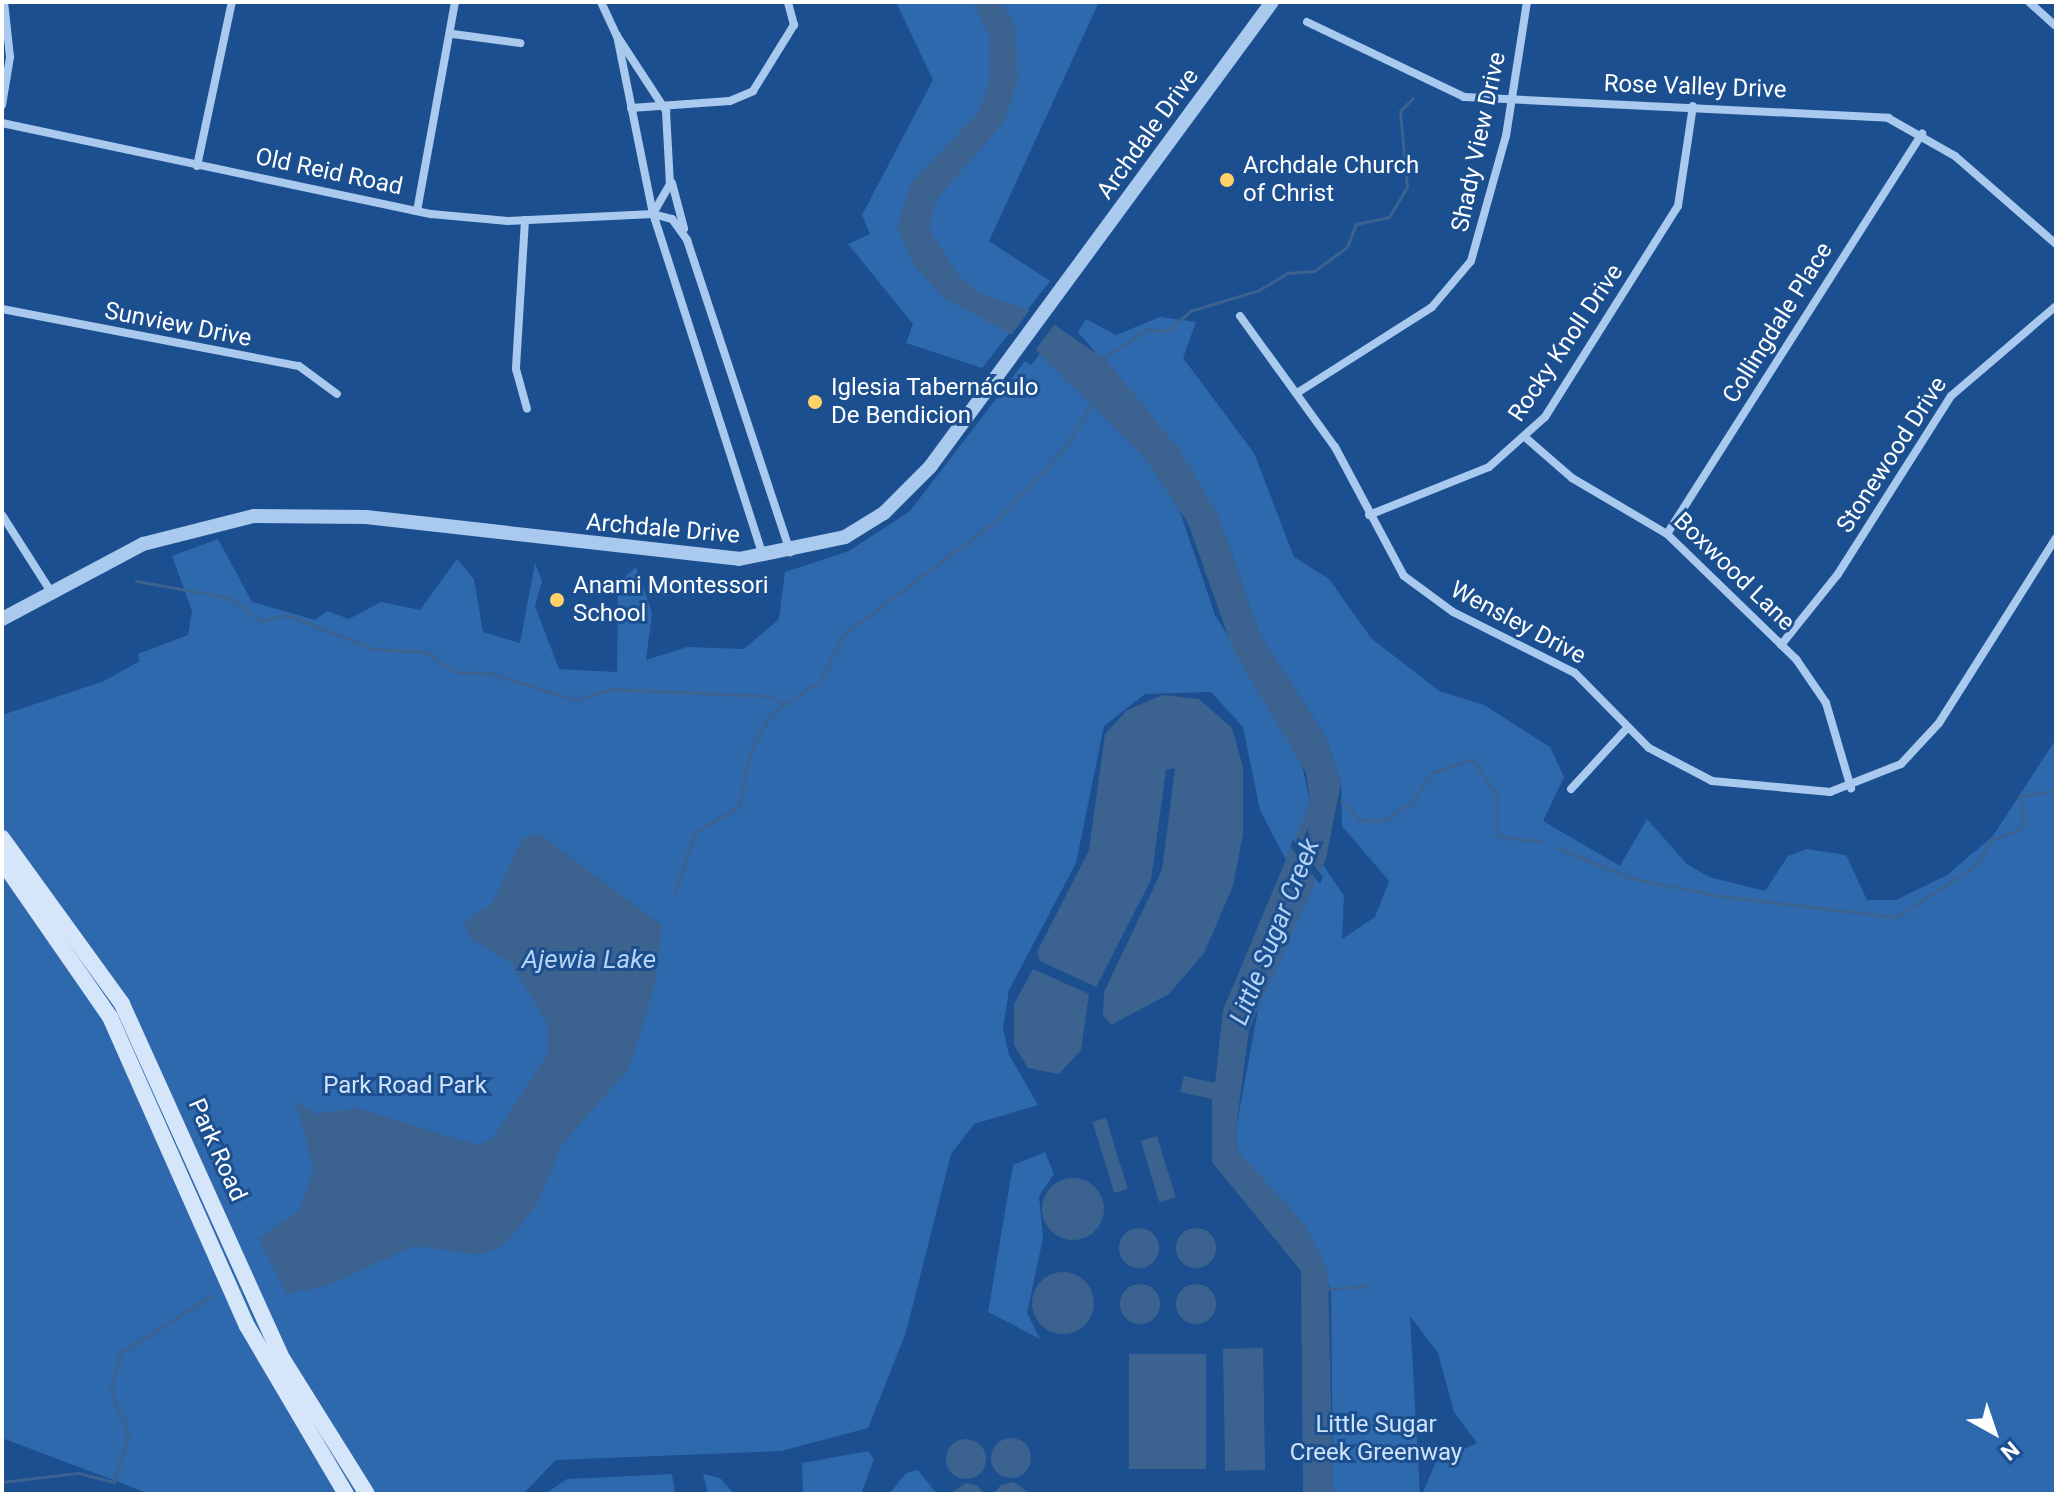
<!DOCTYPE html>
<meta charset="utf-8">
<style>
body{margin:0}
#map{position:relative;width:2058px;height:1496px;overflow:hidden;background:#1b4f8f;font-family:Roboto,sans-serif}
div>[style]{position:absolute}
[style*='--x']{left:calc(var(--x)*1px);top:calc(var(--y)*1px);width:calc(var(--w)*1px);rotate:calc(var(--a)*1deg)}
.green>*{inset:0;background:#2e69ad}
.water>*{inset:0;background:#3c6290;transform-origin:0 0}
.round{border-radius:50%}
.pier>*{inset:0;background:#1b4f8f;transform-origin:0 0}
.stream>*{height:3px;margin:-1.5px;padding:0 1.5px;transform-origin:1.5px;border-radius:1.5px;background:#3c6290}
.minor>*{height:8px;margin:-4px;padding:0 4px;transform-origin:4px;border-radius:4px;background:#a9c9ee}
.tertiary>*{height:14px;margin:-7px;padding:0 7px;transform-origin:7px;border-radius:7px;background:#a9c9ee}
.secondary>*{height:16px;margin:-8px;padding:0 8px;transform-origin:8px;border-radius:8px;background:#d6e6fa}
.dots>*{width:22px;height:22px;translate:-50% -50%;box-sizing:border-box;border:4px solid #1b4f8f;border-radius:50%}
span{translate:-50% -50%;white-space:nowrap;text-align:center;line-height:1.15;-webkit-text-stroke:6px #1b4f8f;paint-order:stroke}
.street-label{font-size:24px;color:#fff}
.poi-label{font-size:24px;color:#fff}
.left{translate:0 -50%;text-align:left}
.park-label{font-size:24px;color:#cfe3fa}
.water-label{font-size:26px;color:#b5d3f5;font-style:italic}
.frame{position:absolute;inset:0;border:4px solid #fff;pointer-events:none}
.north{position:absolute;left:1954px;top:1392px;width:80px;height:80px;-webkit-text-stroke:6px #1b4f8f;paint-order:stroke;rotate:140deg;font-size:22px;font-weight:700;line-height:32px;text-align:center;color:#fff}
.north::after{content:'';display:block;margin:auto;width:28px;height:36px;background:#fff;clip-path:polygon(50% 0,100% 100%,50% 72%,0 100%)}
</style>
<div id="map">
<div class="green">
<i style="clip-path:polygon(896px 2px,1099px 2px,989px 241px,1050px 281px,982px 368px,906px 343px,913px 324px,848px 244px,870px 234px,862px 215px,933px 80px)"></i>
<i style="clip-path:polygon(1160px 317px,1196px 322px,1183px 358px,1254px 453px,1294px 557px,1329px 579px,1371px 638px,1439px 691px,1484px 705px,1550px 747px,1564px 777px,1543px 821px,1620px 866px,1647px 819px,1687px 864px,1709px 877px,1765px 891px,1788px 856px,1807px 849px,1846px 855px,1867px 900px,1896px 900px,1947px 875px,1993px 836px,2056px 739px,2056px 1494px,1422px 1494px,1436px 1462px,1477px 1443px,1454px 1412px,1438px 1353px,1410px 1316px,1420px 1494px,1333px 1494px,1331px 1290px,1238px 1151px,1236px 1129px,1262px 988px,1323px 865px,1344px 896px,1342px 939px,1375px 917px,1389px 881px,1342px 826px,1341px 783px,1326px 737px,1260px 635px,1226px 537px,1179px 449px,1078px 332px,1086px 319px,1116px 335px)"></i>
<i style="clip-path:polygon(1043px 350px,1144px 457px,1177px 503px,1215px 615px,1299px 751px,1310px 802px,1288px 864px,1260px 810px,1243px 727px,1211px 692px,1145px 694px,1104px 726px,1076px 863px,1009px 990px,1003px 1028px,1009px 1055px,1038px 1105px,974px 1124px,951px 1154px,906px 1332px,868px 1428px,781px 1451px,556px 1460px,523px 1494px,150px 1494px,2px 1438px,2px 715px,104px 681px,140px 661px,138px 654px,188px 635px,192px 611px,172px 556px,218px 539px,252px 602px,315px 620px,327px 611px,349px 619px,381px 602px,420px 610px,457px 559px,474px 579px,483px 632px,520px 643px,535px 563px,542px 581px,535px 606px,559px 669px,617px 672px,618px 583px,636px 567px,652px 613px,646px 660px,687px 647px,744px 649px,779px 619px,785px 572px,849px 551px,910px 511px,1025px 361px,1031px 365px)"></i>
<i style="clip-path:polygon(1045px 1152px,1054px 1174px,1039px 1196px,1043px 1238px,1027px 1313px,1040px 1339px,988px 1312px,1013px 1165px)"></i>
<i style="clip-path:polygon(868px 1451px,874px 1459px,861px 1494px,803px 1494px,802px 1463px)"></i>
<i style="clip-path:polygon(918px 1470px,937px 1494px,889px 1494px,906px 1473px)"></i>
<i style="clip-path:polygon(672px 1474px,675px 1494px,545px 1494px,567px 1479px)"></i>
<i style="clip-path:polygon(703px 1474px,720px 1478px,734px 1494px,708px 1494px)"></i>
</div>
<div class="water">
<i style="clip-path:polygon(973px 2px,1002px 2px,1015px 27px,1018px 79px,1005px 121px,936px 200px,929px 229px,960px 277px,983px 295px,1036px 312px,1107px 361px,1179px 449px,1218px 514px,1260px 635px,1326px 737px,1341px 783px,1326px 859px,1249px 1029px,1236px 1129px,1238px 1151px,1306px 1226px,1328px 1272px,1333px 1494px,1303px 1494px,1301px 1271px,1212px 1162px,1212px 1099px,1180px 1092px,1184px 1076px,1215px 1083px,1223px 1010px,1310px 802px,1306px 773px,1233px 650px,1188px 523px,1144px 457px,1032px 346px,943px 297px,913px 264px,897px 227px,911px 183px,978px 113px,989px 84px,990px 37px)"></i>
<i style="clip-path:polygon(1163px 695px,1199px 699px,1232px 728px,1243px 767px,1243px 834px,1233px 886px,1204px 953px,1169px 994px,1111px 1025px,1103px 1015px,1104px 992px,1162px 870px,1175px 768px,1166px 770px,1151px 880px,1096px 987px,1040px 961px,1037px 952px,1089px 850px,1105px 734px,1127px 710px)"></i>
<i style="clip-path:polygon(539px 834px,662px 925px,655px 985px,629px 1069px,563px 1143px,536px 1206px,503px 1246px,481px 1255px,414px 1246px,326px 1286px,287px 1294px,258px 1238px,299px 1211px,314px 1170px,296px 1101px,316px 1114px,357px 1108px,477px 1145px,493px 1138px,548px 1053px,547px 1023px,510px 962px,473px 940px,463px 924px,493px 902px,522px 839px)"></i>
<i style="clip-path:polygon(1033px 969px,1089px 994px,1081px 1050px,1059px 1074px,1028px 1068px,1014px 1045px,1014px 1004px)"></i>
<i style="left:1106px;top:1118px;width:74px;height:14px;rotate:73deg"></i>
<i style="left:1157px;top:1136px;width:64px;height:17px;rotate:73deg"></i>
<i class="round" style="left:1042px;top:1178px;width:62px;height:62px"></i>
<i class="round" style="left:1176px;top:1228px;width:40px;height:40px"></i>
<i class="round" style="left:1119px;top:1228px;width:40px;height:40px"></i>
<i class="round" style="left:1032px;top:1272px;width:62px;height:62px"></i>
<i class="round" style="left:1120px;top:1284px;width:40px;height:40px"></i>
<i class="round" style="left:1176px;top:1284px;width:40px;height:40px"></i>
<i style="left:1263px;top:1348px;width:122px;height:40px;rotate:89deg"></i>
<i style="left:1206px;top:1354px;width:115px;height:77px;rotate:90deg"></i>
<i class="round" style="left:991px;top:1438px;width:40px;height:40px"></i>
<i class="round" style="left:946px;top:1439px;width:40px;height:40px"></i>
<i style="clip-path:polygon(1014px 1482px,1030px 1494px,993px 1494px,1001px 1485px)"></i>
<i style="clip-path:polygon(966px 1483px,978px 1486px,984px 1494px,949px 1494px)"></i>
</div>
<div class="pier">
<i style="clip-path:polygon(1032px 307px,1057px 321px,1034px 352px,1009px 338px)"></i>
<i style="clip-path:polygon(1293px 840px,1323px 877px,1320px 884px,1290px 846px)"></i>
<i style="left:1336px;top:1448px;width:8px;height:36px;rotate:90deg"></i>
</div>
<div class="stream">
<i style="--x:1102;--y:359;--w:55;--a:-33.1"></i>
<i style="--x:1148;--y:329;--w:20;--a:6"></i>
<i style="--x:1168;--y:331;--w:30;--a:-42"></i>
<i style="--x:1190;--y:311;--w:72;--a:-16.9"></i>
<i style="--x:1259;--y:290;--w:33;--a:-31"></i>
<i style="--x:1287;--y:273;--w:27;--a:-4"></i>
<i style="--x:1314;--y:271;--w:41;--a:-36"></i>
<i style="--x:1347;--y:247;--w:25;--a:-69"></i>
<i style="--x:1356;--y:224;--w:34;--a:-12"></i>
<i style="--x:1389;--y:217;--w:35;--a:-59"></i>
<i style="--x:1407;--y:187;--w:76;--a:-95.3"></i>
<i style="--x:1400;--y:111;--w:18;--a:-45"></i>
<i style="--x:136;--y:581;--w:97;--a:10.1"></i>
<i style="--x:231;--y:598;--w:37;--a:38"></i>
<i style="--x:260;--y:621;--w:28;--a:-13"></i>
<i style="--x:287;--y:615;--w:93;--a:21.3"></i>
<i style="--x:374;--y:649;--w:53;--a:3.2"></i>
<i style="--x:427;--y:652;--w:34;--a:36"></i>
<i style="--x:455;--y:672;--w:37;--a:3"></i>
<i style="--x:492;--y:674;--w:88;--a:17.2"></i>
<i style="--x:576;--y:700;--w:35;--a:-18"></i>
<i style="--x:609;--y:689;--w:160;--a:2.5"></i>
<i style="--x:769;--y:696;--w:16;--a:30"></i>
<i style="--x:1341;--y:800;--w:27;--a:48"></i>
<i style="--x:1359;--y:820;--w:24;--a:2"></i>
<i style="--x:1383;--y:821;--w:35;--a:-33"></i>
<i style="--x:1412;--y:802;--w:35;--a:-57"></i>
<i style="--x:1431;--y:773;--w:43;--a:-18.9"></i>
<i style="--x:1472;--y:759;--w:42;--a:54.8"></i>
<i style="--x:1496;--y:793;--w:43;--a:88.7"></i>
<i style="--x:1497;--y:836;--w:45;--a:7.6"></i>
<i style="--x:1556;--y:847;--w:81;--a:22.5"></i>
<i style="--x:1631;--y:878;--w:90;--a:11.6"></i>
<i style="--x:1719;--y:896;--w:178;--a:6.8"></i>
<i style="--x:1896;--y:917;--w:93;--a:-32.7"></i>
<i style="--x:1974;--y:867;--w:31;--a:-58"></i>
<i style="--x:1990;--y:841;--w:35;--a:-22"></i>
<i style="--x:2023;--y:828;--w:32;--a:-95"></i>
<i style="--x:2020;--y:796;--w:36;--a:-9"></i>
<i style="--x:674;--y:893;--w:63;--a:-71.6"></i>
<i style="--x:694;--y:833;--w:52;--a:-31"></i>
<i style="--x:739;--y:806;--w:52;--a:-78.9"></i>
<i style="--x:749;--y:755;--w:46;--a:-62.9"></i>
<i style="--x:770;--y:714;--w:57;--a:-32.9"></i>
<i style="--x:818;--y:683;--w:55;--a:-62"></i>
<i style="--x:844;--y:634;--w:189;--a:-36.6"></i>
<i style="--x:996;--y:521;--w:96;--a:-46.7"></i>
<i style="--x:1062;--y:451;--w:59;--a:-57.4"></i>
<i style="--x:1328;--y:1289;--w:40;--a:-4.3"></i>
<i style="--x:2;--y:1482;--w:77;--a:-6.8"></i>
<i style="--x:78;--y:1473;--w:37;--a:14"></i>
<i style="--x:114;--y:1482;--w:49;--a:-73.4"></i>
<i style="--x:128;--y:1435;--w:49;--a:-110.3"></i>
<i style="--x:111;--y:1389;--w:37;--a:-76"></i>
<i style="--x:120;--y:1353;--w:107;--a:-32.1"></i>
</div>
<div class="minor">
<i style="--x:601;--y:2;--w:38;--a:65"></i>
<i style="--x:2029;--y:2;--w:36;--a:42"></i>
<i style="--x:1307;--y:22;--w:174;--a:25.5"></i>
<i style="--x:1464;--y:97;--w:425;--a:2.8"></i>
<i style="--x:1888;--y:118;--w:77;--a:29.6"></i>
<i style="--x:1955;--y:156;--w:134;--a:41.1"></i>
<i style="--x:453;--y:34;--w:68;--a:7.7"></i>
<i style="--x:617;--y:36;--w:90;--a:56.8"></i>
<i style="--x:666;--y:111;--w:73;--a:86.9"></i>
<i style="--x:670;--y:184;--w:34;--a:120"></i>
<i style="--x:653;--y:214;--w:182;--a:-101.4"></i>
<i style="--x:2;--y:105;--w:49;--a:-80.5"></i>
<i style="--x:10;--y:57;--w:55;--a:-96.2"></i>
<i style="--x:631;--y:108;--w:99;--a:-4"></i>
<i style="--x:730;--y:101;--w:25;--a:-23"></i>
<i style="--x:753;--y:91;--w:78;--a:-58.2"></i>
<i style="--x:794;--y:25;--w:24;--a:-105"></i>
<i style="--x:2;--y:123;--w:439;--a:12"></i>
<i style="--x:431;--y:214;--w:77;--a:5.2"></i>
<i style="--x:508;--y:221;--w:145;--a:-2.8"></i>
<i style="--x:197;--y:166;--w:168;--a:-78"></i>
<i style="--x:672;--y:183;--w:47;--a:75.1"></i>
<i style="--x:417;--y:211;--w:212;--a:-79.7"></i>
<i style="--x:525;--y:220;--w:149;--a:93.5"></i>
<i style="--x:516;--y:369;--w:41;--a:74.6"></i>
<i style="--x:2;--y:309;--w:302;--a:10.9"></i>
<i style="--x:299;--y:366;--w:47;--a:36.4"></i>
<i style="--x:1240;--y:316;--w:162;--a:54.1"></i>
<i style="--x:1335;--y:447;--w:146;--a:61.9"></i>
<i style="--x:1404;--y:576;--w:61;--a:36.3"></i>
<i style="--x:1453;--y:612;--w:136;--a:26.6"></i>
<i style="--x:1575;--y:673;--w:105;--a:45.4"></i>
<i style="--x:1649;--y:748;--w:71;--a:27.6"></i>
<i style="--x:1712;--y:781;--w:119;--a:5.3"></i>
<i style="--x:1830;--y:792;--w:76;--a:-21.5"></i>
<i style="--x:1901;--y:764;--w:56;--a:-47.2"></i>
<i style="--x:1939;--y:723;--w:219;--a:-57.7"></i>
<i style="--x:1297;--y:393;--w:160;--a:-32.5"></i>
<i style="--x:1432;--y:307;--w:60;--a:-49.7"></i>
<i style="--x:1471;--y:261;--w:130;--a:-74.4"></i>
<i style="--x:1506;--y:136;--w:136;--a:-81.1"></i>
<i style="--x:1526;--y:438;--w:61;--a:41"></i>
<i style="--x:1572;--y:478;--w:110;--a:30.5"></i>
<i style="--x:1667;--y:534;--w:180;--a:44.1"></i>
<i style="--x:1796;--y:659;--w:53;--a:55.7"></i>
<i style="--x:1826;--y:703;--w:89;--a:73.6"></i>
<i style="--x:2;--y:515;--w:91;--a:57.5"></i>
<i style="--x:1369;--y:515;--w:129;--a:-21.8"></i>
<i style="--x:1489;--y:467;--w:75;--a:-41.8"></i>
<i style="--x:1545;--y:417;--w:249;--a:-57.8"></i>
<i style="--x:1678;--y:206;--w:101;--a:-81.5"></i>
<i style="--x:1667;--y:534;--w:475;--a:-57.5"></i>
<i style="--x:763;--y:556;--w:359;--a:-107.8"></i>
<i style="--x:653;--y:214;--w:20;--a:15"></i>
<i style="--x:672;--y:219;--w:26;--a:54"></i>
<i style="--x:687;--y:240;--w:329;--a:71.7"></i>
<i style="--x:1781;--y:645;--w:91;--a:-51.2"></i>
<i style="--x:1838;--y:574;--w:211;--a:-57.6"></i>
<i style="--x:1951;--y:396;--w:138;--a:-40.6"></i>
<i style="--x:1571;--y:789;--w:84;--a:-47.4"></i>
</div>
<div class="tertiary">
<i style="--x:2;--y:619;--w:160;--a:-28"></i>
<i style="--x:143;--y:544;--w:114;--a:-14.2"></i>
<i style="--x:254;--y:516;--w:112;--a:0.5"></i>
<i style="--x:366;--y:517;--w:375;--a:6.4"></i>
<i style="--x:739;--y:559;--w:108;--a:-11.7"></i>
<i style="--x:845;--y:537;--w:46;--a:-31.6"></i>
<i style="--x:884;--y:513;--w:65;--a:-45"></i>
<i style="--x:930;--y:467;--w:577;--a:-53.67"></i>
</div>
<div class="secondary">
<i style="--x:2;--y:838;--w:205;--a:54.1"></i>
<i style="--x:122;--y:1004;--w:388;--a:65.7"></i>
<i style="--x:282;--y:1358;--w:160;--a:58"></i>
<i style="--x:2;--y:861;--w:190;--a:55.3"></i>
<i style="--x:110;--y:1017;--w:338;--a:66.1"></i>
<i style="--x:247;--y:1326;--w:195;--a:59.5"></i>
</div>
<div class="dots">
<i style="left:1227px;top:180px;background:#ffd166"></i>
<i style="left:815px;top:402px;background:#ffd166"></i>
<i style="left:557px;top:600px;background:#ffd166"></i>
</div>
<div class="street-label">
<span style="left:1695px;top:87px;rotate:2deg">Rose Valley Drive</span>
<span style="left:1148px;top:134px;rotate:-54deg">Archdale Drive</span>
<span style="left:1479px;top:142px;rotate:-78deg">Shady View Drive</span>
<span style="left:329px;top:172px;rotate:12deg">Old Reid Road</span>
<span style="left:1778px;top:323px;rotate:-58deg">Collingdale Place</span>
<span style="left:178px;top:325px;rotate:11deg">Sunview Drive</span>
<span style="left:1566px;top:343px;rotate:-56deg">Rocky Knoll Drive</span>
<span style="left:1892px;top:455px;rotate:-57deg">Stonewood Drive</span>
<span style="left:663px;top:529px;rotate:5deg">Archdale Drive</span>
<span style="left:1734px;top:572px;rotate:44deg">Boxwood Lane</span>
<span style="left:1518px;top:623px;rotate:28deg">Wensley Drive</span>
<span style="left:217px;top:1150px;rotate:66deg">Park Road</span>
</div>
<div class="poi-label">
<span class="left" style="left:1243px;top:180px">Archdale Church<br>of Christ</span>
<span class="left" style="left:831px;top:402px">Iglesia Tabernáculo<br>De Bendicion</span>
<span class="left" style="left:573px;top:600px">Anami Montessori<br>School</span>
</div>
<div class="park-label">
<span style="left:405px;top:1086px">Park Road Park</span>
<span style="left:1376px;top:1439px">Little Sugar<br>Creek Greenway</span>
</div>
<div class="water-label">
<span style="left:1275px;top:932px;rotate:-68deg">Little Sugar Creek</span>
<span style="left:589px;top:960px">Ajewia Lake</span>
</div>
<div class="frame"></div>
<div class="north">N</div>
</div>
